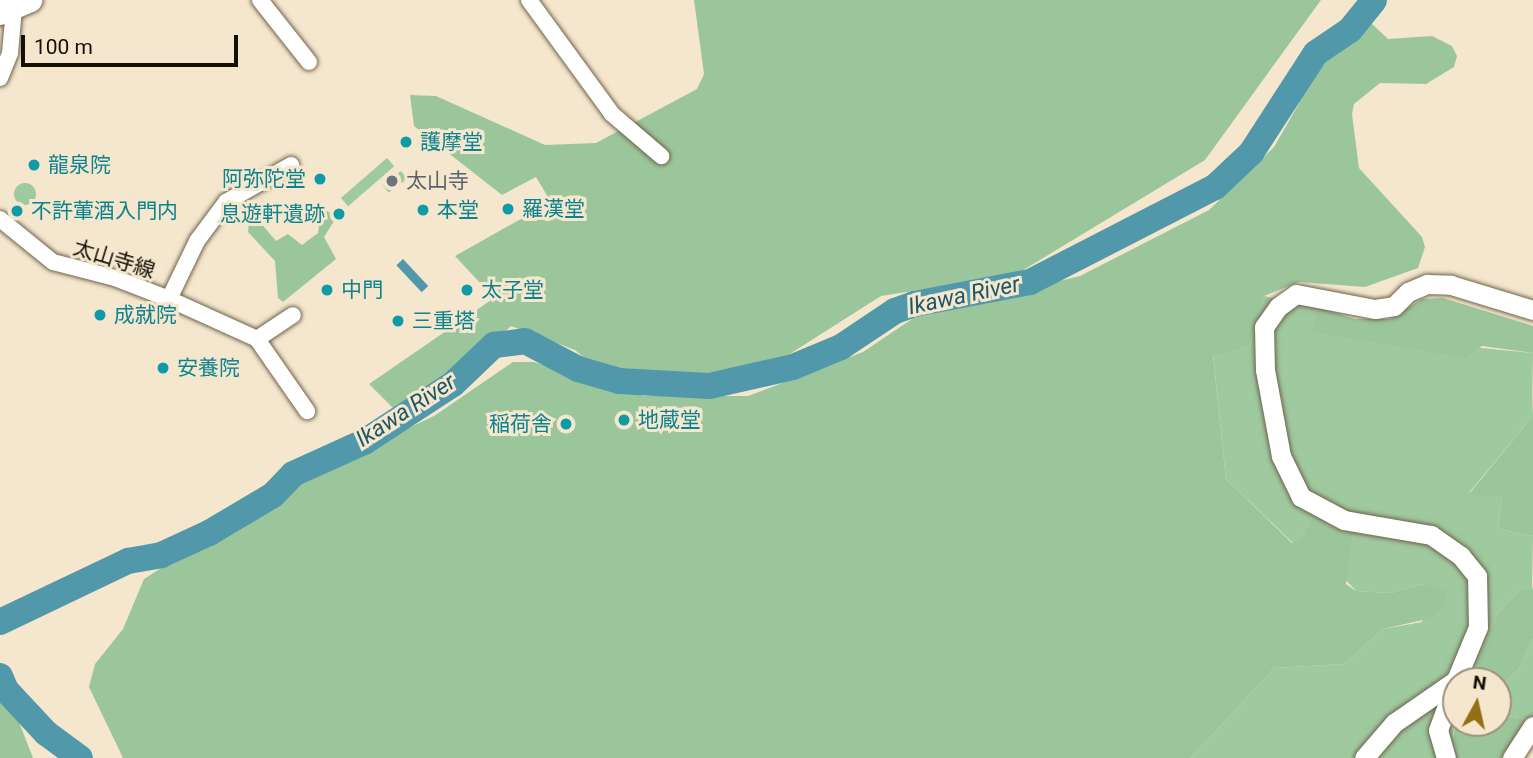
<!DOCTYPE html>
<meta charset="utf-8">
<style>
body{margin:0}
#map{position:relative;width:1533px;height:758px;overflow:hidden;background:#f5e7cd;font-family:Roboto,"Noto Sans JP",sans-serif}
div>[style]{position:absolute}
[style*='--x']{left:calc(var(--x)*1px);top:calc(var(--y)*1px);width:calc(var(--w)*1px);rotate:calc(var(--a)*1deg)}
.green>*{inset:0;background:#9fc99f;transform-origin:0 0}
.round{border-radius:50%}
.forest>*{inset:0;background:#9bc69b}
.water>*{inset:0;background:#5298ab;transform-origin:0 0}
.river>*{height:26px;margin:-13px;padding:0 13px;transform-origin:13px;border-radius:13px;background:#5298ab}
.roads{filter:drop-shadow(0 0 2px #6f634c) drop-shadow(0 0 2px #6f634c)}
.minor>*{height:16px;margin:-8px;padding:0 8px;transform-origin:8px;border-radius:8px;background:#fff}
.tertiary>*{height:19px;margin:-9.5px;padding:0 9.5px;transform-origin:9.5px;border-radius:9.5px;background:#fff}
.primary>*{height:24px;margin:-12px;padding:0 12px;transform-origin:12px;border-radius:12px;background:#fff}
.dots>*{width:19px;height:19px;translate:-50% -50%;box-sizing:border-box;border:4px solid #f5e7cd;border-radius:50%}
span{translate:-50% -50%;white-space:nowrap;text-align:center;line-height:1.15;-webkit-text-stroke:6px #f5e7cd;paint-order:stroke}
.culture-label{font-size:21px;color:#0d838f}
.left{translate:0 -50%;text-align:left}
.right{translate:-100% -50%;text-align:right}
.worship-label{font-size:21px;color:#5b616d}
.street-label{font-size:21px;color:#151007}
.water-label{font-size:23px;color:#1e5867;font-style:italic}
.north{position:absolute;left:1442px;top:667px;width:70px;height:70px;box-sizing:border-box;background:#f5e7cd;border:2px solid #9b917e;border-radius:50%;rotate:8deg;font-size:19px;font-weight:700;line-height:28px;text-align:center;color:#151007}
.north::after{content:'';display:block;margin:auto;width:24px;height:32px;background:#936f17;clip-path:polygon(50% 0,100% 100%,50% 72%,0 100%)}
.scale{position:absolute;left:21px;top:35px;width:217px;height:32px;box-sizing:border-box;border:4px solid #151007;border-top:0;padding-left:9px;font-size:21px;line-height:24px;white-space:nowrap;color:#151007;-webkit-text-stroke:5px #f5e7cd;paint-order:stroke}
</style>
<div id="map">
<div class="green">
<i style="left:387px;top:158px;width:11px;height:61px;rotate:49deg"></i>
<i style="left:401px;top:171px;width:10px;height:23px;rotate:53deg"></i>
<i class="round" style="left:14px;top:183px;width:22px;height:22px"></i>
<i style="clip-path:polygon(1264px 296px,1317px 307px,1314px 332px,1533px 353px,1532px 417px,1469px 493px,1502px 498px,1498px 529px,1533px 536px,1532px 590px,1520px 590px,1498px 613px,1469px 681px,1456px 681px,1453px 743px,1462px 758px,1191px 758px,1274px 668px,1344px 664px,1383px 629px,1422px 622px,1424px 584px,1391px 593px,1356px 591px,1304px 535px,1293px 543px,1226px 479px,1213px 354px,1249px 347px)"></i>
<i style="clip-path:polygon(1533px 639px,1533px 739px,1519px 758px,1502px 758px,1527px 719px,1498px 715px,1500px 688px,1518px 670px)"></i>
</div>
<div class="forest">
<i style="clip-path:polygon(694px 0,1321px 0,1205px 160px,1015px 275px,881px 296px,785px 357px,693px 376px,595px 367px,575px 350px,511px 326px,450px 380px,396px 411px,369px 384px,494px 298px,455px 256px,551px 202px,536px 177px,502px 195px,414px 126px,410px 95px,436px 96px,545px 145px,596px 143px,697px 89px,704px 74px)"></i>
<i style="clip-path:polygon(1371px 23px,1388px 39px,1432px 36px,1452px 46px,1457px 56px,1454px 67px,1426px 84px,1380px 83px,1354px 104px,1352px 114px,1359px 168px,1422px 237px,1425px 247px,1418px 268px,1365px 287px,1299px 282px,1264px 296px,1249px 347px,1213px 355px,1226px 479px,1292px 543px,1304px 535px,1312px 520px,1352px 534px,1346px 584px,1356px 591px,1391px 593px,1424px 584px,1447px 590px,1443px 606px,1432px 618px,1383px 629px,1344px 664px,1274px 668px,1191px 758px,123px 758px,89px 687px,95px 664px,123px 629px,144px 579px,305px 477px,434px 416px,513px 362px,534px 362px,644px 396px,748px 396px,863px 352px,918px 315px,1080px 276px,1209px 210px,1274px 147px,1324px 60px)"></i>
<i style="clip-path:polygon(320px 205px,336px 218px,324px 237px,336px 259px,283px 302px,278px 298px,275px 261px,248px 232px,249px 222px,259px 221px,276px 241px,288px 234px,302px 245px,318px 233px,319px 226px,311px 215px)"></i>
<i style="clip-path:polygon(1443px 298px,1533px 326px,1533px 353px,1482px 346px,1466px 358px,1313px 332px,1317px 307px,1355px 319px,1390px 319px,1422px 299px)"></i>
<i style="clip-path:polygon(1533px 394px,1533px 536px,1498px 529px,1502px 498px,1469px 494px,1532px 417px)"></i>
<i style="clip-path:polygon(1533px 586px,1533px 639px,1518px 670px,1500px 688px,1498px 703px,1498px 681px,1469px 681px,1498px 613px,1520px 590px,1532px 590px)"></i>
<i style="clip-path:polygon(0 694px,17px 717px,33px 758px,0 758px)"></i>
<i style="clip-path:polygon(1456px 713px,1456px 723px,1498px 723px,1498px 715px,1527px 719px,1502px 758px,1462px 758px,1453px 743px)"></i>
</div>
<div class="water">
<i style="left:403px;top:259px;width:37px;height:9px;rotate:47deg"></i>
</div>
<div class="river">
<i style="--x:0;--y:622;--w:142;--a:-25.5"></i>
<i style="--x:128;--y:561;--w:34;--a:-10"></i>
<i style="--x:161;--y:555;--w:53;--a:-24.6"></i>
<i style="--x:209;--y:533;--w:74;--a:-30.7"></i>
<i style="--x:273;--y:495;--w:29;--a:-46"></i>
<i style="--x:293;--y:474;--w:78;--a:-24.3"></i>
<i style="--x:364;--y:442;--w:106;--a:-33.1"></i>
<i style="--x:453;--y:384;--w:57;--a:-43.6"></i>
<i style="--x:494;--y:345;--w:31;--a:-7"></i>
<i style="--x:525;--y:341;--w:60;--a:27.8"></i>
<i style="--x:578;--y:369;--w:43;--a:16.3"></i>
<i style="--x:619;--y:381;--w:90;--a:3.2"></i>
<i style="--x:709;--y:386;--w:86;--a:-12.7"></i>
<i style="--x:793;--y:367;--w:52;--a:-22.6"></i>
<i style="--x:841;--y:347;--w:65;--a:-33.7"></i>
<i style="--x:895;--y:311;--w:20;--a:-20"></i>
<i style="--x:914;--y:304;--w:118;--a:-10.7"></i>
<i style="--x:1030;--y:282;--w:208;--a:-27.2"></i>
<i style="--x:1215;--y:187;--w:50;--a:-43.4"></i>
<i style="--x:1251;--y:153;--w:119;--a:-57"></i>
<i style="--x:1316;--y:53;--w:41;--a:-34.1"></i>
<i style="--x:1350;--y:30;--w:38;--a:-51"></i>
<i style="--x:0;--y:676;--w:15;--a:67"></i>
<i style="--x:6;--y:690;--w:59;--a:47.1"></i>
<i style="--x:46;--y:733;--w:42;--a:36.3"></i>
</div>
<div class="roads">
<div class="minor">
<i style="--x:260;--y:0;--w:79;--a:51.7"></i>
<i style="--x:529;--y:0;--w:141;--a:53.9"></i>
<i style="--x:612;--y:114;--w:65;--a:40.6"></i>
<i style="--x:0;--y:78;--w:27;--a:-68"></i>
<i style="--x:10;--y:53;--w:45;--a:-84.9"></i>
<i style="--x:0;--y:219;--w:68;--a:39.1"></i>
<i style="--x:53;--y:262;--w:64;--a:14.5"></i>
<i style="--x:115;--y:278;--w:58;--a:21.3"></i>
<i style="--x:169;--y:299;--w:64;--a:-64.2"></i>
<i style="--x:197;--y:241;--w:49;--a:-53.4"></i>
<i style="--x:226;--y:202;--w:75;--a:-29.6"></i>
<i style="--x:169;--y:299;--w:97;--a:24.4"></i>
<i style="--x:257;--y:339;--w:43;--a:-33.7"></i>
<i style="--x:257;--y:339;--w:88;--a:55.2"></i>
</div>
<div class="tertiary">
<i style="--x:1364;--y:758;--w:46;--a:-49.4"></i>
<i style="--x:1394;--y:723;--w:75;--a:-34.7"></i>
<i style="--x:1456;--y:680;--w:57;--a:-67.5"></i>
<i style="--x:1478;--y:627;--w:51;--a:-91.1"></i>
<i style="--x:1477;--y:576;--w:26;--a:-129"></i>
<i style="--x:1461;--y:556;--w:37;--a:-145"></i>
<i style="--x:1431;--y:535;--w:88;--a:-170.2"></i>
<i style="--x:1344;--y:520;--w:49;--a:-151.9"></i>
<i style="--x:1301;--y:497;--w:46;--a:-116"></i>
<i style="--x:1281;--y:456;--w:87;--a:-100.5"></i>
<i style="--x:1265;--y:370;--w:43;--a:-91.3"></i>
<i style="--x:1264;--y:327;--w:24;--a:-55"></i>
<i style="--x:1278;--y:307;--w:22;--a:-36"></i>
<i style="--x:1296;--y:294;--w:80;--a:10.8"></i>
<i style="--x:1375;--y:309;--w:19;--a:-9"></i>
<i style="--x:1394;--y:306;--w:20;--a:-45"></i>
<i style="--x:1408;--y:292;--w:21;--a:-23"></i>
<i style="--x:1427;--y:284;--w:24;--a:2"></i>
<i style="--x:1451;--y:285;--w:86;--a:17"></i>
<i style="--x:1446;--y:758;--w:29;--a:-106"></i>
<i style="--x:1438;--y:730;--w:52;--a:-69.8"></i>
<i style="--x:1512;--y:758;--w:38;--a:-57"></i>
</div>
<div class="primary">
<i style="--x:0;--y:13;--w:33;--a:-23"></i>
</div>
</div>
<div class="dots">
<i style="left:406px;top:142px;background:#0f9aa8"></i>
<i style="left:34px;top:165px;background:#0f9aa8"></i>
<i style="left:320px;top:179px;background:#0f9aa8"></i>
<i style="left:392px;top:181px;background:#6b7280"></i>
<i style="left:508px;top:209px;background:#0f9aa8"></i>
<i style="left:423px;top:210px;background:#0f9aa8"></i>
<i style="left:17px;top:211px;background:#0f9aa8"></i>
<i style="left:339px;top:214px;background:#0f9aa8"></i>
<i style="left:327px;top:290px;background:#0f9aa8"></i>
<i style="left:467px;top:290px;background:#0f9aa8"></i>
<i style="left:100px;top:315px;background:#0f9aa8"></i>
<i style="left:398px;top:321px;background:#0f9aa8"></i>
<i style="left:163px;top:368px;background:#0f9aa8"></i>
<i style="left:624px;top:420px;background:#0f9aa8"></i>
<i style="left:566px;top:424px;background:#0f9aa8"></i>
</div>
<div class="culture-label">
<span class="left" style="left:420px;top:142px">護摩堂</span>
<span class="left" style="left:48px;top:165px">龍泉院</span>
<span class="right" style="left:306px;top:179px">阿弥陀堂</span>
<span class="left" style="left:522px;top:209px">羅漢堂</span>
<span class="left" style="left:437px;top:210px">本堂</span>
<span class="left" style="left:31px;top:211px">不許葷酒入門内</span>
<span class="right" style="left:325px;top:214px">息遊軒遺跡</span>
<span class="left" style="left:341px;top:290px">中門</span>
<span class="left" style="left:481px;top:290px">太子堂</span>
<span class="left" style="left:114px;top:315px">成就院</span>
<span class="left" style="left:412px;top:321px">三重塔</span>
<span class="left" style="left:177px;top:368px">安養院</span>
<span class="left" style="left:638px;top:420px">地蔵堂</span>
<span class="right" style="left:552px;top:424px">稲荷舎</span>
</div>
<div class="worship-label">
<span class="left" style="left:406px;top:181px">太山寺</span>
</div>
<div class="street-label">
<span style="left:114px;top:259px;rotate:17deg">太山寺線</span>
</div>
<div class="water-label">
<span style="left:964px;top:296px;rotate:-12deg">Ikawa River</span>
<span style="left:406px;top:411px;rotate:-33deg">Ikawa River</span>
</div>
<div class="north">N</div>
<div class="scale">100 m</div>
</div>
